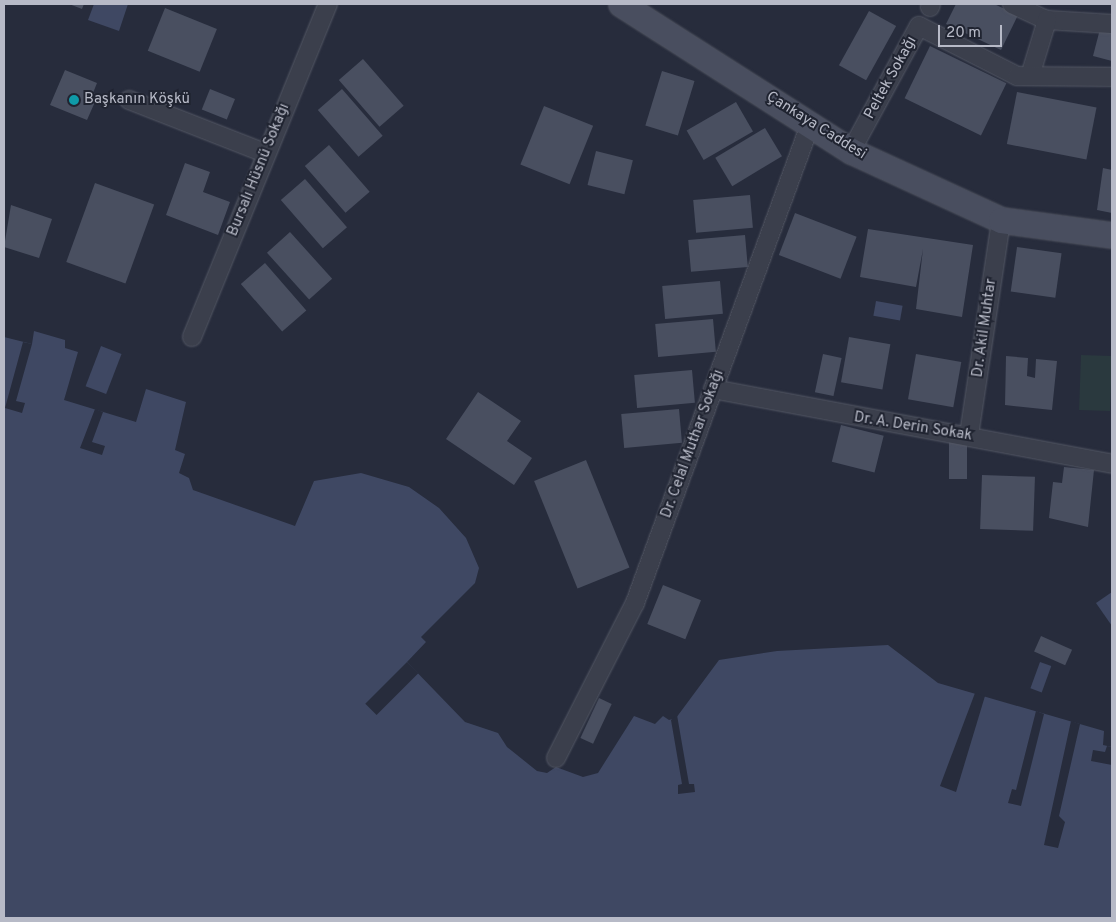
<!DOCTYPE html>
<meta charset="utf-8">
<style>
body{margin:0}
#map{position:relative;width:1116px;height:922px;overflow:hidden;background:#272c3c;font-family:Overpass,sans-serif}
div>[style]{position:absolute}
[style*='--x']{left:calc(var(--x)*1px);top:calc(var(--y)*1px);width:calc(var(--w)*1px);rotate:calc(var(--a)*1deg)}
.green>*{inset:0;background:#2a393e;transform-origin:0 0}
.water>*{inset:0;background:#3f4863;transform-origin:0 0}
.pier>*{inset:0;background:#272c3c;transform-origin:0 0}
.building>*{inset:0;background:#494f60;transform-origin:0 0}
.roads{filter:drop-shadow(0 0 1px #535764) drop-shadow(0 0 1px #535764)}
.street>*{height:18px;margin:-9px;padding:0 9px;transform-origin:9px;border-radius:9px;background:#3b3f4c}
.secondary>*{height:25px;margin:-12.5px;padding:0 12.5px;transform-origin:12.5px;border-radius:12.5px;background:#494e5f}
.dots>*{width:14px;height:14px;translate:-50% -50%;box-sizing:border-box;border:2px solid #202431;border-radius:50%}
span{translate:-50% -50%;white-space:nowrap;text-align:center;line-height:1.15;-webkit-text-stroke:4px #202431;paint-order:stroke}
.street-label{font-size:15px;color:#b7bac7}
.poi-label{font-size:15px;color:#b7bac7}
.left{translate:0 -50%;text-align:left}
.frame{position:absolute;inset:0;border:5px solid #b7bac7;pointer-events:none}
.scale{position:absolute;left:938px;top:25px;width:64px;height:22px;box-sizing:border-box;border:2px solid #b7bac7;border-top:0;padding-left:6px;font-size:15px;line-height:18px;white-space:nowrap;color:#b7bac7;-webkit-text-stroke:4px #202431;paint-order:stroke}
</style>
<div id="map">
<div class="green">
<i style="left:1081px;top:355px;width:31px;height:55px;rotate:2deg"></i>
</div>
<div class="water">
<i style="clip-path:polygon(94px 4px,128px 4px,119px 31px,88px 20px)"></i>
<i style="left:876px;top:301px;width:27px;height:15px;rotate:10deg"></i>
<i style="clip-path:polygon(34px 331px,65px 340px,65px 348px,78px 352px,64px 400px,136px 422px,146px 389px,186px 402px,175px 450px,185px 454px,179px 473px,189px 478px,193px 490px,295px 526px,314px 481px,361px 473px,409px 487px,439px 508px,466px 538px,479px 568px,475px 583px,421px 637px,426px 642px,407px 662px,465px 722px,498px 733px,507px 747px,537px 771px,547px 773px,556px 767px,583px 777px,598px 773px,634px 716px,655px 724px,663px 716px,669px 720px,676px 718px,719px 660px,777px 651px,888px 645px,938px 683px,1104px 731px,1103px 745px,1112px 747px,1112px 918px,4px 918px,4px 337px,32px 344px)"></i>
<i style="left:101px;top:346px;width:22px;height:43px;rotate:21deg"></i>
<i style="clip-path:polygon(1112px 592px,1112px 626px,1096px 603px)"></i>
<i style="left:1040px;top:662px;width:12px;height:28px;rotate:20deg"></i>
</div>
<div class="pier">
<i style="clip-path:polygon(23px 342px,32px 344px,16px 401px,25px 403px,22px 413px,5px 408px)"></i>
<i style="clip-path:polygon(95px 409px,103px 412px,92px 442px,105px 446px,102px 455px,80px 448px)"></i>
<i style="left:407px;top:662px;width:16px;height:59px;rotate:45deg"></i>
<i style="clip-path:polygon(975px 693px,985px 696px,956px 792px,940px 786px)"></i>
<i style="clip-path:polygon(1036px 711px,1044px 714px,1021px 806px,1008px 803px,1012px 789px,1016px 790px)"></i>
<i style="clip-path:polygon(677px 715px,689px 784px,694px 784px,695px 792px,678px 794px,678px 785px,682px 784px,671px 720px)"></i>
<i style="clip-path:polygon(1071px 721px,1080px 724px,1059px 816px,1065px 822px,1058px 848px,1044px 845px)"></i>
<i style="clip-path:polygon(1107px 746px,1112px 747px,1112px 765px,1091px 761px,1093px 750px,1105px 752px)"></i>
</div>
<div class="building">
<i style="clip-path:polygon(69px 4px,84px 4px,82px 9px)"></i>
<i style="clip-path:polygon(956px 4px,994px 4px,1018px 15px,1001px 50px,946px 24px)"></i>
<i style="left:165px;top:8px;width:56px;height:46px;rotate:22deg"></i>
<i style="left:869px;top:11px;width:31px;height:62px;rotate:29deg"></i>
<i style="clip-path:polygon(1100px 29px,1112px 32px,1112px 61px,1093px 56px)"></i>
<i style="left:930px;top:46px;width:85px;height:58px;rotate:26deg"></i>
<i style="left:363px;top:59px;width:62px;height:32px;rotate:49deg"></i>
<i style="clip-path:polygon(65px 70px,97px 83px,93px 93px,98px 95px,87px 120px,50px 105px)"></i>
<i style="left:662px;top:71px;width:34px;height:57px;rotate:17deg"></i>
<i style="left:210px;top:89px;width:27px;height:22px;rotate:22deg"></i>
<i style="left:342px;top:89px;width:62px;height:32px;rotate:49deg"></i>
<i style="left:1017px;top:92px;width:81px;height:53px;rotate:11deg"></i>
<i style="left:736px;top:102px;width:34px;height:57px;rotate:60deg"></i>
<i style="left:544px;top:106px;width:53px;height:63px;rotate:22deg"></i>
<i style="left:765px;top:128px;width:33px;height:58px;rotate:59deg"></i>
<i style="left:329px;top:145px;width:62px;height:32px;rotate:49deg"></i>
<i style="left:596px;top:151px;width:38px;height:35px;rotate:14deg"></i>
<i style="clip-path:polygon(185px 163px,210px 172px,203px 192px,230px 202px,218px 235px,166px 215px)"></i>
<i style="clip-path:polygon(1103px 168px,1112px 170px,1112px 213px,1097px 210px)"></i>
<i style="left:305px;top:179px;width:64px;height:32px;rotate:49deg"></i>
<i style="left:95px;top:183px;width:63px;height:84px;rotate:20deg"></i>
<i style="left:750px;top:195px;width:33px;height:57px;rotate:85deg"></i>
<i style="clip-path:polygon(11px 205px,52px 219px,39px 258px,4px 247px)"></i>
<i style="left:795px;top:213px;width:66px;height:45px;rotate:21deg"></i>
<i style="clip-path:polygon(868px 229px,973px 245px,962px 317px,916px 309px,923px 249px,916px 287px,860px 277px)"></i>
<i style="left:290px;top:232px;width:63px;height:31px;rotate:48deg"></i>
<i style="left:745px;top:235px;width:32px;height:57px;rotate:85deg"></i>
<i style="left:1017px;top:247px;width:45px;height:45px;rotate:8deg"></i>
<i style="left:265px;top:263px;width:63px;height:32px;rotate:49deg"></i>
<i style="left:720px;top:281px;width:33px;height:58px;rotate:85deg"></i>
<i style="left:713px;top:319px;width:33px;height:58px;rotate:85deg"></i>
<i style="left:849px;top:337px;width:42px;height:46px;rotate:10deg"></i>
<i style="left:823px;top:354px;width:19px;height:39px;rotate:12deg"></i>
<i style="left:916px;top:354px;width:46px;height:46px;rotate:10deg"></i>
<i style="clip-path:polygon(1006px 356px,1028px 358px,1027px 376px,1035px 378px,1036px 359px,1057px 361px,1052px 410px,1005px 405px)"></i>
<i style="left:692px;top:370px;width:33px;height:58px;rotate:85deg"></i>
<i style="clip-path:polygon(478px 392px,521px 421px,507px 441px,532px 458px,514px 485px,446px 439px)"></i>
<i style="left:679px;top:409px;width:34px;height:58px;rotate:85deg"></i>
<i style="left:841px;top:425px;width:44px;height:38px;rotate:14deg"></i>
<i style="left:949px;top:442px;width:18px;height:37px"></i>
<i style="left:586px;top:460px;width:116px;height:56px;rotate:68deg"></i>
<i style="clip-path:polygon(1064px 467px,1094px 470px,1088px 527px,1049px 518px,1053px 482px,1062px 483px)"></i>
<i style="left:982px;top:475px;width:53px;height:54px;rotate:2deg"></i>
<i style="left:663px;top:585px;width:41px;height:42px;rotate:22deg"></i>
<i style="left:1041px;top:636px;width:34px;height:17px;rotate:24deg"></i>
<i style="left:599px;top:698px;width:14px;height:44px;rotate:25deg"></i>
</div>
<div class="roads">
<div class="street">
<i style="--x:1012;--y:4;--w:38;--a:25"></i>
<i style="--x:1047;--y:20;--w:65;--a:3.5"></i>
<i style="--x:930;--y:7;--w:3;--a:-72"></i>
<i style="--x:1030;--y:76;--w:59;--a:-73.1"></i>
<i style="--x:129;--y:100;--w:146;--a:21.3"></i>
<i style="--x:851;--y:151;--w:142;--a:-61.5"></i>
<i style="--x:919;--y:26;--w:110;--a:27"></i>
<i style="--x:1017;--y:76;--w:95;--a:0.6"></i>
<i style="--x:192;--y:337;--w:360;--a:-67.8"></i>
<i style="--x:713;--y:389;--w:406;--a:10.6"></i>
<i style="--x:969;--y:435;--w:217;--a:-81.5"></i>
<i style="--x:556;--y:758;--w:174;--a:-63"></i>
<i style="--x:635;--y:603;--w:512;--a:-69.9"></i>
</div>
<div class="secondary">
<i style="--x:621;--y:4;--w:273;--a:32.6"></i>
<i style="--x:851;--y:151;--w:165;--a:24.7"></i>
<i style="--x:1001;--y:220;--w:112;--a:7.7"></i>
</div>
</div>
<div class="dots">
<i style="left:74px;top:100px;background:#0f9aa8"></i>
</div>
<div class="street-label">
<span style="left:891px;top:78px;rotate:-61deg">Peltek Sokağı</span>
<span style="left:816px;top:126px;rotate:32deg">Çankaya Caddesi</span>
<span style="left:259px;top:170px;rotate:-68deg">Bursalı Hüsnü Sokağı</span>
<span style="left:985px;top:328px;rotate:-82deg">Dr. Akil Muhtar</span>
<span style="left:913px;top:427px;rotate:9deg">Dr. A. Derin Sokak</span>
<span style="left:693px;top:444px;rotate:-70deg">Dr. Celal Muthar Sokağı</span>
</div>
<div class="poi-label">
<span class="left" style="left:84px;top:100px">Başkanın Köşkü</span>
</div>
<div class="frame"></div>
<div class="scale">20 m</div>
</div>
